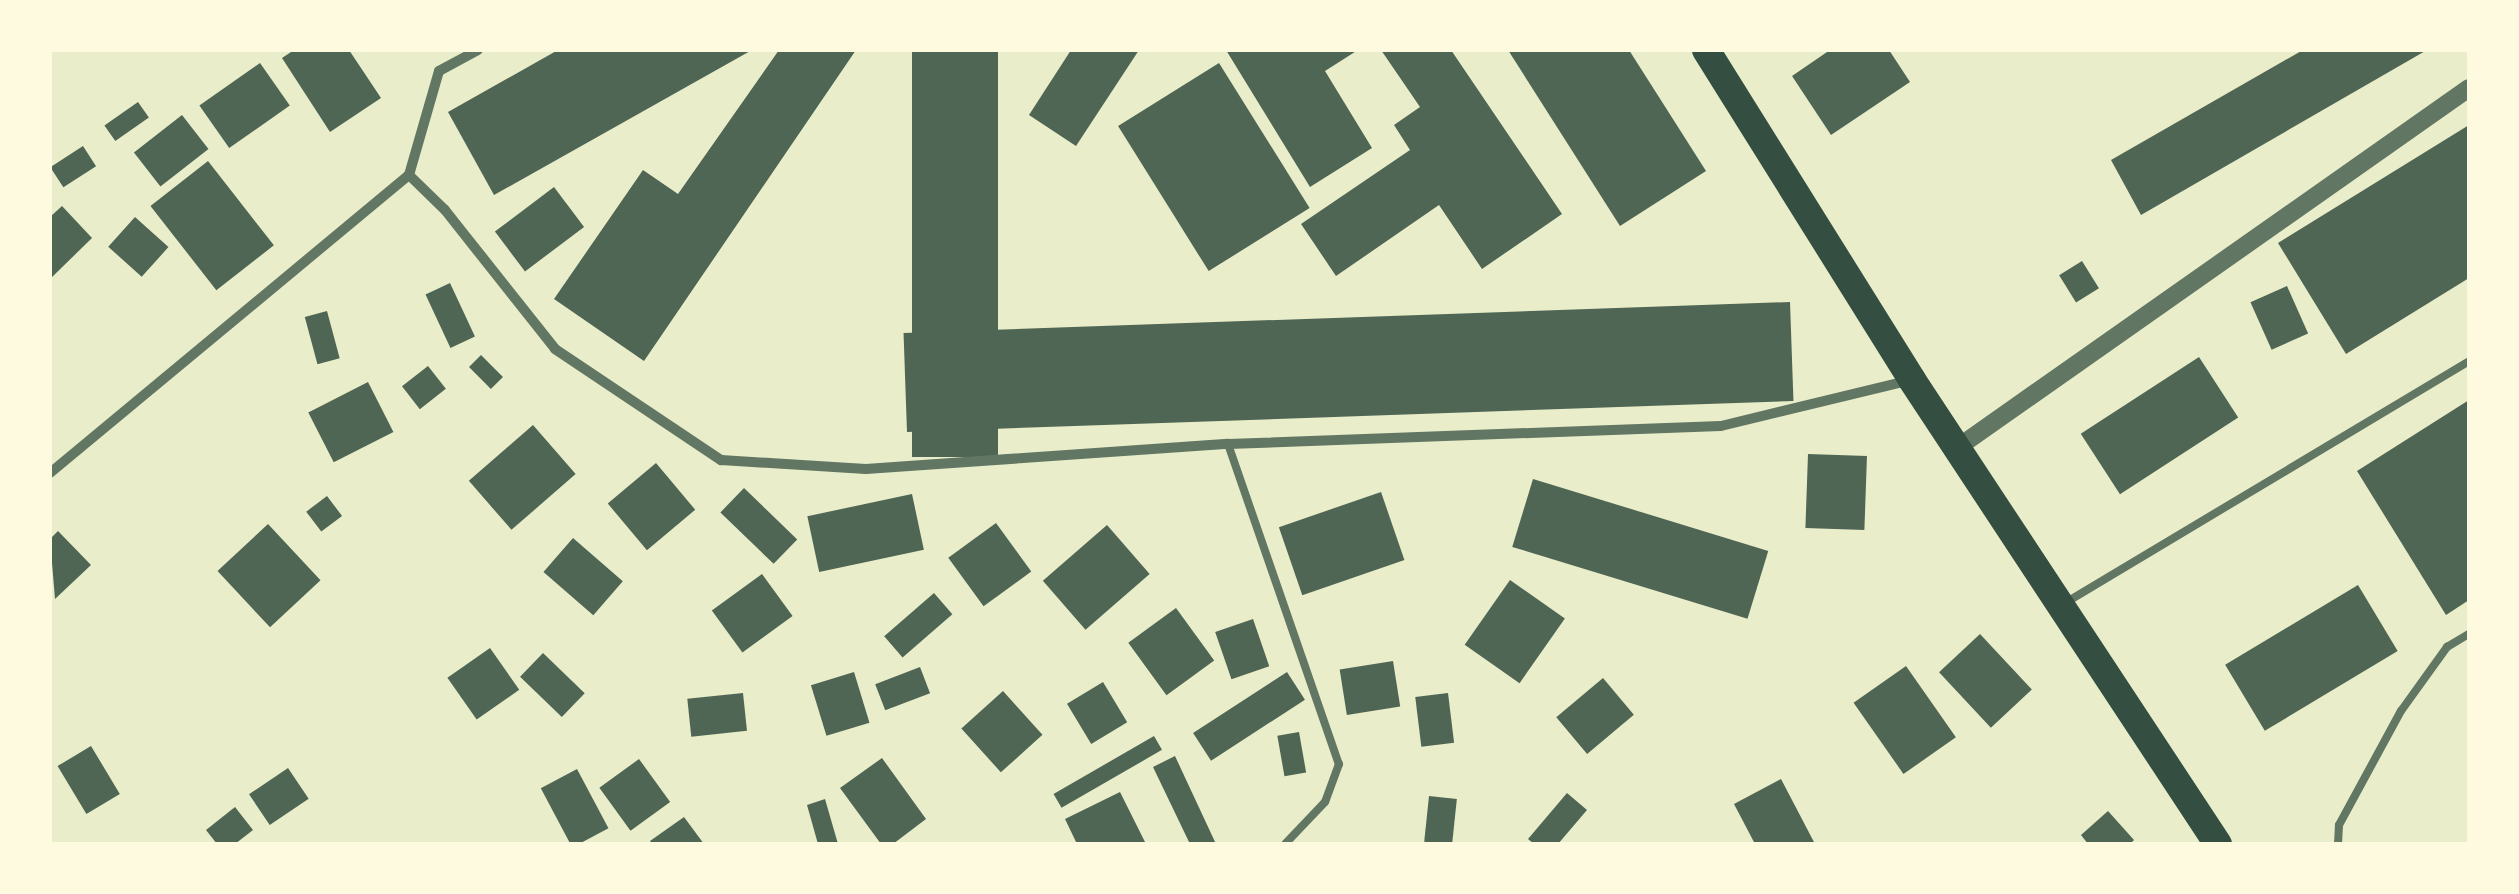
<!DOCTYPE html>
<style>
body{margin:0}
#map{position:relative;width:2519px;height:894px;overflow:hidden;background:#e9edc9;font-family:Raleway,sans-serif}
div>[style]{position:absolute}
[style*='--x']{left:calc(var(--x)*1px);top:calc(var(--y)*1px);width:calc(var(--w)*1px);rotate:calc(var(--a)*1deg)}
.building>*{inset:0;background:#4f6655;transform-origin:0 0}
.service>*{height:8px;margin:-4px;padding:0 4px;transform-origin:4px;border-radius:4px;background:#617663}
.minor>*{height:10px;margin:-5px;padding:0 5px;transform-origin:5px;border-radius:5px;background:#617663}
.tertiary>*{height:18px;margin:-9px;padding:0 9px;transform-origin:9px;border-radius:9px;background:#617663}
.trunk>*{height:28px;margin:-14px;padding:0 14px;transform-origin:14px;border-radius:14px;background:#344e41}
span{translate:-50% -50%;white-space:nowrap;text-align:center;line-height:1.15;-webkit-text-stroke:10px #fefae0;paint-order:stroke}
.frame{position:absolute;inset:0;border:52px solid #fefae0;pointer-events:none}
</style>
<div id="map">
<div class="building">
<i style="clip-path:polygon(294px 50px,349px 50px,381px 98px,330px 132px,282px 58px)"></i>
<i style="clip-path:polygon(558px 50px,752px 50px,494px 195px,448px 112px)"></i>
<i style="clip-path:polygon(779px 50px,856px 50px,644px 361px,554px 299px,643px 170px,678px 194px)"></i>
<i style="left:912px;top:50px;width:86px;height:407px"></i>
<i style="clip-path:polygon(1071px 50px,1139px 50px,1076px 146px,1029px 115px)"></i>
<i style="clip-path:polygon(1226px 50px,1358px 50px,1325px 71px,1372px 148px,1310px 187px)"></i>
<i style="clip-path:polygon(1381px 50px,1451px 50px,1562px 214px,1482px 269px,1439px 205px,1336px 276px,1301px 224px,1410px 150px,1394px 125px,1420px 107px)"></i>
<i style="clip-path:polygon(1508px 50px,1629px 50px,1706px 171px,1620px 226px)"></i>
<i style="clip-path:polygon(1830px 50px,1889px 50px,1910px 82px,1831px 135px,1792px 76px)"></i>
<i style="clip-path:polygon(2303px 50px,2427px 50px,2141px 215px,2111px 160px)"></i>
<i style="left:260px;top:63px;width:52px;height:74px;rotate:55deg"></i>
<i style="left:1219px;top:63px;width:171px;height:119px;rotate:58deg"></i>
<i style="left:138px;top:102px;width:19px;height:41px;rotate:55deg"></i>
<i style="left:182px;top:115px;width:43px;height:61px;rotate:52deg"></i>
<i style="clip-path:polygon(2469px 125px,2469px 278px,2346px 354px,2278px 243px)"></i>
<i style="left:83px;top:146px;width:24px;height:39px;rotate:57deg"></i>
<i style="left:208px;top:161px;width:107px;height:73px;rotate:52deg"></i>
<i style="left:554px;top:187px;width:50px;height:74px;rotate:53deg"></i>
<i style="clip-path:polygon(62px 206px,92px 238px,50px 279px,50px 217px)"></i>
<i style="left:135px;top:217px;width:45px;height:40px;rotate:42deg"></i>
<i style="left:2082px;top:261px;width:32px;height:27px;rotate:58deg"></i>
<i style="left:450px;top:283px;width:59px;height:27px;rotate:65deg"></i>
<i style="left:2287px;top:286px;width:52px;height:40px;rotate:66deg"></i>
<i style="left:1790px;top:302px;width:99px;height:887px;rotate:88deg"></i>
<i style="left:327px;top:311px;width:49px;height:23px;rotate:75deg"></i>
<i style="left:481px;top:355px;width:31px;height:17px;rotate:45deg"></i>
<i style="left:2199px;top:357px;width:72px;height:141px;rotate:57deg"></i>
<i style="left:428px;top:366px;width:29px;height:33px;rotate:52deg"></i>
<i style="left:368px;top:382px;width:56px;height:67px;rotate:63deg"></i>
<i style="clip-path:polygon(2469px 400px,2469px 600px,2446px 615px,2357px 471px)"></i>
<i style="left:533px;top:425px;width:65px;height:85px;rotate:49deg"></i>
<i style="left:1808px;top:454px;width:59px;height:74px;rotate:2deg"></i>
<i style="left:656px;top:463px;width:61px;height:63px;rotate:50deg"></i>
<i style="left:1533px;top:479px;width:246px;height:71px;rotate:17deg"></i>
<i style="left:744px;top:488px;width:74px;height:34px;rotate:44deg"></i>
<i style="left:1381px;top:492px;width:72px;height:108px;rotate:71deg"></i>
<i style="left:912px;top:494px;width:57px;height:107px;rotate:78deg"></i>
<i style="left:327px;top:496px;width:25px;height:26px;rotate:53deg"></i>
<i style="left:996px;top:523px;width:60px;height:59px;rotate:54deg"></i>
<i style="left:268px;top:524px;width:77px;height:69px;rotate:47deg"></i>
<i style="left:1107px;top:525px;width:65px;height:85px;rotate:49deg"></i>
<i style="clip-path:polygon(58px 531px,91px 565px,55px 599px,50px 539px)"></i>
<i style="left:573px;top:538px;width:66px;height:45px;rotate:41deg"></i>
<i style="left:762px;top:574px;width:52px;height:62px;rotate:54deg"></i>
<i style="left:1510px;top:580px;width:67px;height:79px;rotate:35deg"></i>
<i style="left:2358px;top:585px;width:77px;height:155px;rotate:59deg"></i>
<i style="left:934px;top:593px;width:28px;height:66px;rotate:49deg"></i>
<i style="left:1176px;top:608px;width:65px;height:59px;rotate:54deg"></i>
<i style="left:1253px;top:619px;width:50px;height:40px;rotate:71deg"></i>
<i style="left:1980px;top:634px;width:76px;height:56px;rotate:47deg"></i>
<i style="left:490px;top:648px;width:51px;height:52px;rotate:55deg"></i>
<i style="left:543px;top:653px;width:58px;height:33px;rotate:44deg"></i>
<i style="left:1393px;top:661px;width:46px;height:54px;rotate:81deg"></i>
<i style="left:1906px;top:666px;width:87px;height:64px;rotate:55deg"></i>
<i style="left:920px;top:667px;width:28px;height:48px;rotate:69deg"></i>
<i style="left:854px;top:672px;width:53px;height:45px;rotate:73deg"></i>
<i style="left:1287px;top:672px;width:33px;height:112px;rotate:57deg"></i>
<i style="left:1603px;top:678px;width:48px;height:61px;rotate:50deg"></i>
<i style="left:1103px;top:682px;width:47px;height:42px;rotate:59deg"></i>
<i style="left:1003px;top:691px;width:59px;height:56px;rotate:48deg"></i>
<i style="left:743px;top:693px;width:38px;height:56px;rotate:84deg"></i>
<i style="left:1448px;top:693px;width:50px;height:33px;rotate:83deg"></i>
<i style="left:1299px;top:732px;width:41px;height:22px;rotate:80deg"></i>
<i style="left:1154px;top:736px;width:16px;height:116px;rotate:60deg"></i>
<i style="left:91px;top:746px;width:56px;height:39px;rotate:59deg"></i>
<i style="clip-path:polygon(1175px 756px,1216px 844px,1190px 844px,1153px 767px)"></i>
<i style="clip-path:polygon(882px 758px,926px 819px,893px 844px,881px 844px,840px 788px)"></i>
<i style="left:639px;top:759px;width:53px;height:49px;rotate:54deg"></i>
<i style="left:288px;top:768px;width:37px;height:47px;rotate:56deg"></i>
<i style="left:577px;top:769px;width:67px;height:41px;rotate:62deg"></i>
<i style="clip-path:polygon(1781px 779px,1815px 844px,1755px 844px,1734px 804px)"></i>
<i style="clip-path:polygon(1120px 792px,1146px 844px,1077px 844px,1065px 819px)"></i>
<i style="clip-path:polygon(1567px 793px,1587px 810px,1558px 844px,1534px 844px,1528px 839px)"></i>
<i style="left:1429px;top:796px;width:28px;height:46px;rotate:6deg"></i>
<i style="clip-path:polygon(825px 799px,838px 844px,818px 844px,807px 805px)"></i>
<i style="clip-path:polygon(235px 807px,253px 830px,235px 844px,217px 844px,206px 830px)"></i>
<i style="clip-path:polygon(2108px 811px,2134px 840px,2130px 844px,2088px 844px,2081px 835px)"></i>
<i style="clip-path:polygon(684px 817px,704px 844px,652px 844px,650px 841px)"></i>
</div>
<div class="service">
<i style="--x:1228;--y:444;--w:339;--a:70.9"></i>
<i style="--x:1339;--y:764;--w:40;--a:110.2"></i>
<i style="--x:1325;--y:802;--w:58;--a:133.6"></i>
<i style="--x:2065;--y:603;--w:471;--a:-30.9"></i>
<i style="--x:2338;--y:844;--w:19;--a:-87"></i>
<i style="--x:2339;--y:825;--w:130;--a:-61.5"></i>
<i style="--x:2401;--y:711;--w:79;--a:-54.3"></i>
<i style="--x:2447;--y:647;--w:26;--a:-31"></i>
</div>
<div class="minor">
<i style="--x:409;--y:175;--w:50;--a:44.2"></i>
<i style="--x:445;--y:210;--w:177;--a:51.6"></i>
<i style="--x:555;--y:349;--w:200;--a:33.8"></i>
<i style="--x:721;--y:460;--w:145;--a:3.6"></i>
<i style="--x:866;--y:469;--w:363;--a:-4"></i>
<i style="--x:1228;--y:444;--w:493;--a:-2.1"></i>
<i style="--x:1721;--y:426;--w:195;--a:-13.6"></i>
<i style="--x:50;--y:473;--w:467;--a:-39.7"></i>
<i style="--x:409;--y:175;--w:108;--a:-73.9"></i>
<i style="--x:439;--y:71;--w:44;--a:-28.3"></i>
</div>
<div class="tertiary">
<i style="--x:1957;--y:448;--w:626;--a:-35.11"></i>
</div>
<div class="trunk">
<i style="--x:1706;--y:50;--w:389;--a:58"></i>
<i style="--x:1912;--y:380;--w:556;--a:56.6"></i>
</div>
<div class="frame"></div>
</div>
